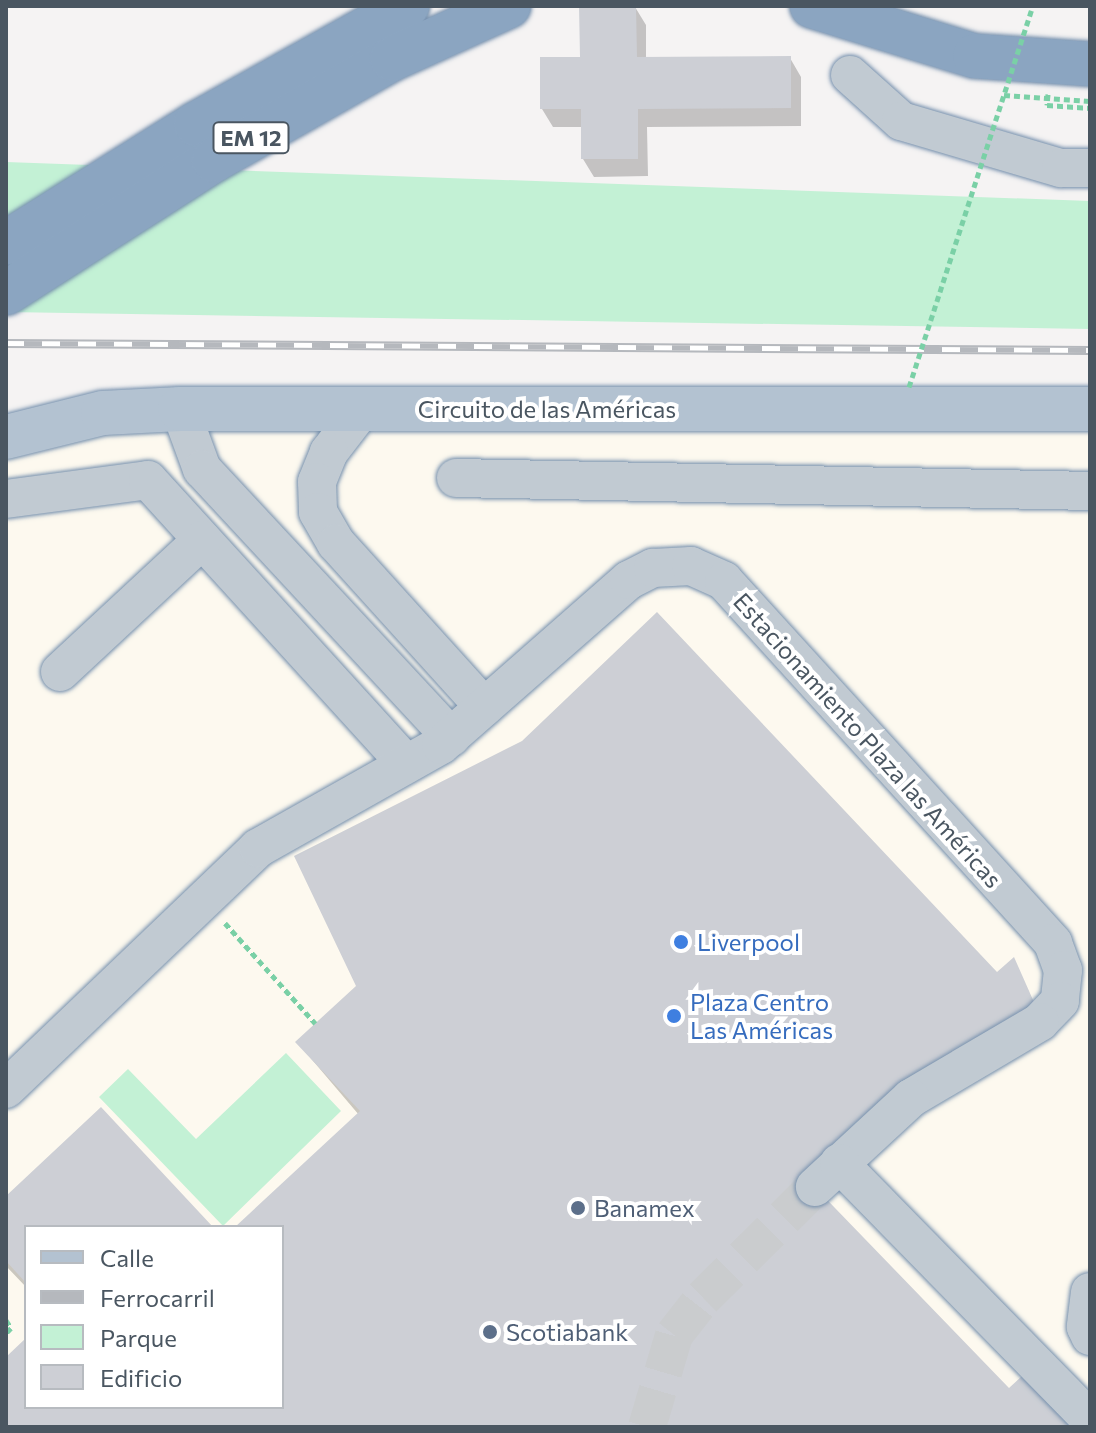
<!DOCTYPE html>
<meta charset="utf-8">
<style>
body{margin:0}
#map{position:relative;width:1096px;height:1433px;overflow:hidden;background:#f5f3f3;font-family:Commissioner,sans-serif}
div>[style]{position:absolute}
[style*='--x']{left:calc(var(--x)*1px);top:calc(var(--y)*1px);width:calc(var(--w)*1px);rotate:calc(var(--a)*1deg)}
.commercial>*{inset:0;background:#fdf9ef}
.green>*{inset:0;background:#c3f1d5}
.shadow>*{inset:0;background:#0003}
.building>*{inset:0;background:#cdcfd5}
.minor-tunnel>*{height:38px;margin-top:-19px;transform-origin:0;background:repeating-linear-gradient(90deg,#caccce 0 38px,transparent 0 57px)}
.path>*{height:5px;margin-top:-2.5px;transform-origin:0;background:repeating-linear-gradient(90deg,#7ad0a6 0 6px,transparent 0 10px)}
.roads{filter:drop-shadow(0 0 2px #7690ad) drop-shadow(0 0 2px #7690ad)}
.minor>*{height:38px;margin:-19px;padding:0 19px;transform-origin:19px;border-radius:19px;background:#c1cad2}
.major>*{height:44px;margin:-22px;padding:0 22px;transform-origin:22px;border-radius:22px;background:#b3c2d1}
.highway>*{height:44px;margin:-22px;padding:0 22px;transform-origin:22px;border-radius:22px;background:#8ba5c1}
.rail>*{height:9px;margin-top:-4.5px;transform-origin:0;background:repeating-linear-gradient(90deg,#fff 0 18px,#b5b8bd 0 36px);box-sizing:border-box;border-block:2px solid #b5b8bd}
.path-bridge>*{height:5px;margin-top:-2.5px;transform-origin:0;background:repeating-linear-gradient(90deg,#7ad0a6 0 6px,transparent 0 10px)}
.dots>*{width:22px;height:22px;translate:-50% -50%;box-sizing:border-box;border:4px solid #fff;border-radius:50%}
span{translate:-50% -50%;white-space:nowrap;text-align:center;line-height:1.15;-webkit-text-stroke:8px #fff;paint-order:stroke}
.shield-label span{padding:2px 6px;background:#fff;border:2px solid;border-radius:6px;-webkit-text-stroke-width:0}
.shield-label{font-size:22px;color:#4a5661;font-weight:700}
.street-label{font-size:24px;color:#4a5661}
.shop-label{font-size:24px;color:#366cbe}
.left{translate:0 -50%;text-align:left}
.service-label{font-size:24px;color:#4e5e75}
.frame{position:absolute;inset:0;border:8px solid #4a5661;pointer-events:none}
.legend{position:absolute;left:24px;top:1225px;width:260px;height:184px;box-sizing:border-box;background:#fff;border:2px solid #b7bbc0;margin:0;padding:10px 14px;list-style:none;font-size:24px;color:#4a5661}
.legend li{display:flex;align-items:center;gap:16px;height:40px}
.legend b{width:40px;border:2px solid #b7bbc0}
</style>
<div id="map">
<div class="commercial">
<i style="clip-path:polygon(evenodd,230px 427px,1090px 430px,1090px 1427px,6px 1427px,6px 453px,100px 431px,230px 427px,26px 1227px,282px 1227px,282px 1407px,26px 1407px,26px 1227px)"></i>
</div>
<div class="green">
<i style="clip-path:polygon(6px 162px,1090px 201px,1090px 329px,6px 312px)"></i>
<i style="clip-path:polygon(286px 1053px,341px 1111px,223px 1226px,99px 1097px,128px 1069px,196px 1139px)"></i>
</div>
<div class="shadow">
<i style="clip-path:polygon(635px 7px,646px 25px,646px 59px,790px 58px,801px 77px,801px 126px,647px 127px,648px 176px,594px 177px,583px 159px,583px 127px,553px 127px,542px 109px)"></i>
<i style="clip-path:polygon(1013px 960px,1046px 1028px,915px 1097px,819px 1194px,1009px 1391px,1069px 1427px,6px 1427px,6px 1360px,26px 1341px,26px 1407px,282px 1407px,282px 1227px,238px 1227px,359px 1115px,297px 1042px,996px 975px)"></i>
<i style="clip-path:polygon(6px 1199px,210px 1227px,26px 1227px,26px 1287px,6px 1266px)"></i>
</div>
<div class="building">
<i style="clip-path:polygon(579px 6px,636px 6px,637px 57px,791px 56px,791px 108px,638px 109px,638px 159px,581px 159px,581px 109px,540px 109px,540px 57px,580px 57px)"></i>
<i style="clip-path:polygon(657px 612px,997px 972px,1014px 957px,1037px 1009px,905px 1079px,806px 1178px,1009px 1388px,1022px 1376px,1072px 1427px,6px 1427px,6px 1357px,26px 1338px,26px 1407px,282px 1407px,282px 1227px,235px 1227px,360px 1111px,295px 1042px,356px 986px,294px 856px,522px 741px)"></i>
<i style="clip-path:polygon(101px 1107px,213px 1227px,26px 1227px,26px 1283px,6px 1261px,6px 1196px)"></i>
</div>
<div class="minor-tunnel">
<i style="--x:647;--y:1427;--w:96;--a:-73.6"></i>
<i style="--x:674;--y:1335;--w:47;--a:-51.9"></i>
<i style="--x:703;--y:1298;--w:158;--a:-44.7"></i>
</div>
<div class="path">
<i style="--x:1048;--y:94;--w:11;--a:95"></i>
<i style="--x:1047;--y:105;--w:43;--a:4"></i>
<i style="--x:225;--y:923;--w:135;--a:48"></i>
<i style="--x:6;--y:1320;--w:9;--a:58"></i>
<i style="--x:11;--y:1328;--w:7;--a:135"></i>
</div>
<div class="roads">
<div class="minor">
<i style="--x:850;--y:75;--w:69;--a:42"></i>
<i style="--x:901;--y:121;--w:167;--a:16.4"></i>
<i style="--x:1061;--y:168;--w:29;--a:0"></i>
<i style="--x:363;--y:408;--w:56;--a:127.7"></i>
<i style="--x:329;--y:452;--w:32;--a:112"></i>
<i style="--x:317;--y:482;--w:30;--a:88"></i>
<i style="--x:318;--y:512;--w:36;--a:60"></i>
<i style="--x:336;--y:543;--w:221;--a:47.9"></i>
<i style="--x:180;--y:409;--w:64;--a:69.9"></i>
<i style="--x:202;--y:469;--w:366;--a:47.1"></i>
<i style="--x:456;--y:478;--w:634;--a:1.17"></i>
<i style="--x:6;--y:499;--w:143;--a:-7.6"></i>
<i style="--x:148;--y:480;--w:384;--a:47.7"></i>
<i style="--x:60;--y:672;--w:194;--a:-42.9"></i>
<i style="--x:6;--y:1089;--w:349;--a:-43.7"></i>
<i style="--x:258;--y:848;--w:210;--a:-29.4"></i>
<i style="--x:441;--y:745;--w:250;--a:-41.3"></i>
<i style="--x:629;--y:580;--w:27;--a:-27"></i>
<i style="--x:653;--y:568;--w:38;--a:-3"></i>
<i style="--x:691;--y:566;--w:36;--a:24"></i>
<i style="--x:724;--y:581;--w:489;--a:47.7"></i>
<i style="--x:1053;--y:943;--w:29;--a:70"></i>
<i style="--x:1063;--y:970;--w:31;--a:96"></i>
<i style="--x:1060;--y:1001;--w:29;--a:134"></i>
<i style="--x:1040;--y:1022;--w:150;--a:149.5"></i>
<i style="--x:911;--y:1098;--w:131;--a:137.2"></i>
<i style="--x:839;--y:1163;--w:359;--a:45.6"></i>
<i style="--x:1090;--y:1292;--w:35;--a:97"></i>
<i style="--x:1086;--y:1327;--w:10;--a:66"></i>
</div>
<div class="major">
<i style="--x:6;--y:437;--w:100;--a:-13.9"></i>
<i style="--x:103;--y:413;--w:77;--a:-3"></i>
<i style="--x:180;--y:409;--w:910;--a:0"></i>
</div>
<div class="highway">
<i style="--x:812;--y:6;--w:170;--a:17.1"></i>
<i style="--x:975;--y:56;--w:115;--a:4"></i>
<i style="--x:6;--y:243;--w:224;--a:-32.1"></i>
<i style="--x:196;--y:124;--w:242;--a:-29.2"></i>
<i style="--x:6;--y:293;--w:247;--a:-32.6"></i>
<i style="--x:214;--y:160;--w:205;--a:-29.6"></i>
<i style="--x:392;--y:59;--w:128;--a:-24.4"></i>
</div>
</div>
<div class="rail">
<i style="--x:6;--y:343;--w:1084;--a:0.37"></i>
</div>
<div class="path-bridge">
<i style="--x:1004;--y:95;--w:86;--a:4"></i>
<i style="--x:909;--y:387;--w:401;--a:-72"></i>
</div>
<div class="dots">
<i style="left:681px;top:942px;background:#3f7fe0"></i>
<i style="left:674px;top:1016px;background:#3f7fe0"></i>
<i style="left:578px;top:1208px;background:#5c6f8a"></i>
<i style="left:490px;top:1332px;background:#5c6f8a"></i>
</div>
<div class="shield-label">
<span style="left:251px;top:138px">EM 12</span>
</div>
<div class="street-label">
<span style="left:547px;top:409px">Circuito de las Américas</span>
<span style="left:868px;top:740px;rotate:48deg">Estacionamiento Plaza las Américas</span>
</div>
<div class="shop-label">
<span class="left" style="left:697px;top:942px">Liverpool</span>
<span class="left" style="left:690px;top:1016px">Plaza Centro<br>Las Américas</span>
</div>
<div class="service-label">
<span class="left" style="left:594px;top:1208px">Banamex</span>
<span class="left" style="left:506px;top:1332px">Scotiabank</span>
</div>
<div class="frame"></div>
<ul class="legend">
<li><b style="height:10px;background:#b3c2d1"></b>Calle</li>
<li><b style="height:10px;background:#b5b8bd"></b>Ferrocarril</li>
<li><b style="height:22px;background:#c3f1d5"></b>Parque</li>
<li><b style="height:22px;background:#cdcfd5"></b>Edificio</li>
</ul>
</div>
